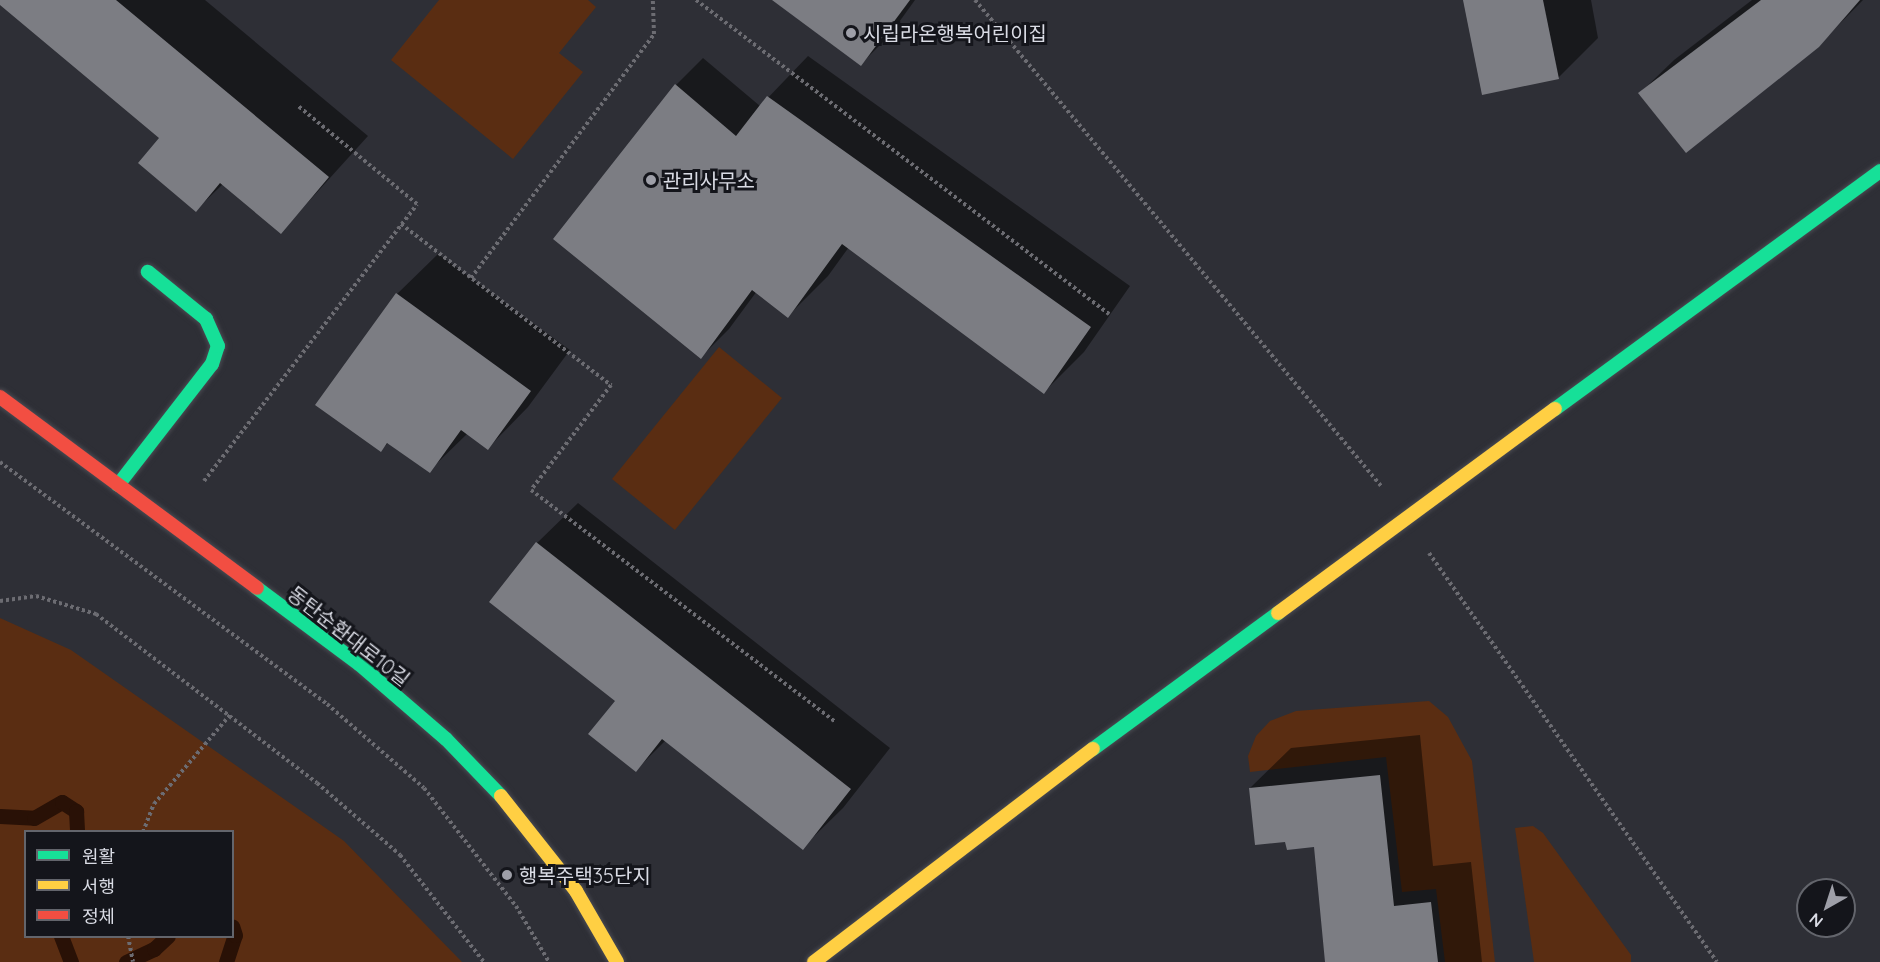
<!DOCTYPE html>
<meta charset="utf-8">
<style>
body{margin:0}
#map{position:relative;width:1880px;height:962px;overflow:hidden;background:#2e2f36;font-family:Quicksand,"Noto Sans KR",sans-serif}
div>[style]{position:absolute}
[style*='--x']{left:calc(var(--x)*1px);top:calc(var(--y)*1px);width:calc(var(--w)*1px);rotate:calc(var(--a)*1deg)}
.green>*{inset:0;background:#5a2d12;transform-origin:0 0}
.shadow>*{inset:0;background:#0007}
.stream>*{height:15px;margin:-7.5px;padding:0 7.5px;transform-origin:7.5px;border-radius:7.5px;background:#291106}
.building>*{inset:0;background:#7c7d83}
.path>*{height:4px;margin-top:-2px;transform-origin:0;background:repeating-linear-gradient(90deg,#6c6c72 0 3px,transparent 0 6px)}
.roads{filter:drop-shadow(0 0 2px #4a4b52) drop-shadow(0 0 2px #4a4b52)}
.fast>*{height:14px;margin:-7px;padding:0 7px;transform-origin:7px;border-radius:7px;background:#16e098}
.slow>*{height:14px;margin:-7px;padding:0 7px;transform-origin:7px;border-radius:7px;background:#ffcf43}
.jam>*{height:14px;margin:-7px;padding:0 7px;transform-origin:7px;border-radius:7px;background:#f24e42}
.dots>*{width:16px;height:16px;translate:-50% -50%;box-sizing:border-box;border:3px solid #14151b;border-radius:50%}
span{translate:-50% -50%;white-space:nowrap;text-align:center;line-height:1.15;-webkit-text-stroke:6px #14151b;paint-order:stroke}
.poi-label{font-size:20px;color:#dadce5}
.left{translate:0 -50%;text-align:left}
.street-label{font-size:20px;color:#dadce5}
.legend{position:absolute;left:24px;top:830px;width:210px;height:108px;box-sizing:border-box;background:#14151b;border:2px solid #63656c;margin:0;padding:8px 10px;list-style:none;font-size:18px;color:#dadce5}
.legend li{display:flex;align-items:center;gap:12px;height:30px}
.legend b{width:30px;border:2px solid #63656c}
.north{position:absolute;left:1796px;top:878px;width:60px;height:60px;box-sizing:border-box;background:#14151b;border:2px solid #63656c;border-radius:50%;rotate:219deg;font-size:16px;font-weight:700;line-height:24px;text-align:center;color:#dadce5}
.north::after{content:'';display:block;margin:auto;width:21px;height:27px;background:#9e9fa8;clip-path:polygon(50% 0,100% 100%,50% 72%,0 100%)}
</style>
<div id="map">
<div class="green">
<i style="clip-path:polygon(439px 0,588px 0,596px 7px,559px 53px,583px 72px,513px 159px,391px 60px)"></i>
<i style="left:719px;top:347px;width:81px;height:170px;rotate:39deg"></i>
<i style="clip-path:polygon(evenodd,0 618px,71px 650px,344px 841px,462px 962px,0 962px,0 618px,26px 832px,232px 832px,232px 936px,26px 936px,26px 832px)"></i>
<i style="clip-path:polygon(1429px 701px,1448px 717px,1472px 761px,1495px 962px,1445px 962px,1436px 889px,1402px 892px,1386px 757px,1250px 772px,1248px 756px,1256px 736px,1270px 721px,1296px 711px)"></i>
<i style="clip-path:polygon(1533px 826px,1543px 833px,1631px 955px,1631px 962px,1534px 962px,1515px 828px)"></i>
</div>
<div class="shadow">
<i style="clip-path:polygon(0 0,205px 0,368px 136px,281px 232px,223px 184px,196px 210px,161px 138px)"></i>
<i style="clip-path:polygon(775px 0,915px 0,889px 36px,861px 64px)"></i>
<i style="clip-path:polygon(1465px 0,1591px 0,1598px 38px,1558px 78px)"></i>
<i style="clip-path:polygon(1752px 0,1863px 0,1818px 46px,1640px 93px,1674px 60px)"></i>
<i style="clip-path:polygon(808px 56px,1130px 286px,1084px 352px,1044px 392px,849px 247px,828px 276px,788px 316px,757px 291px,729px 329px,701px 357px,676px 85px,703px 58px,760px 106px)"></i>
<i style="clip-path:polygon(438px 254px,570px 350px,528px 407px,488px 448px,468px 433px,429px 471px,389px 442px,381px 450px,397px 294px)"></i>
<i style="clip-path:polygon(578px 503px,890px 748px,843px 808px,802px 848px,666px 740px,636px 770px,617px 701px,491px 602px,537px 543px)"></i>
<i style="clip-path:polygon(1420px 735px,1433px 866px,1471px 862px,1482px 962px,1327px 962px,1315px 846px,1287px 840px,1250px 788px,1291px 748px)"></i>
</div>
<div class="stream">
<i style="--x:0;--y:816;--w:34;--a:3"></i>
<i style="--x:34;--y:818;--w:32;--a:-30"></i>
<i style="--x:62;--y:802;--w:17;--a:33"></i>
<i style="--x:76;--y:811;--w:21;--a:87"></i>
<i style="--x:61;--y:936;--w:28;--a:69"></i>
<i style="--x:126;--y:962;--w:31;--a:-25"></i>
<i style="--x:154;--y:949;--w:19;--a:-43"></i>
<i style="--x:226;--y:962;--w:28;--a:-72"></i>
<i style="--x:235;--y:935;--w:9;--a:-108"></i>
</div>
<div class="building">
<i style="clip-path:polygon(0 0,116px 0,329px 177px,281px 234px,220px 183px,196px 212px,138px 163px,159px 138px,0 5px)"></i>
<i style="clip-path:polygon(772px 0,910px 0,861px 66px)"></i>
<i style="clip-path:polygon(1463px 0,1543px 0,1559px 79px,1482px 95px)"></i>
<i style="clip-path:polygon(1761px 0,1860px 0,1819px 47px,1686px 153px,1638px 93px)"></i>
<i style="clip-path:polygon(675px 84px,736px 136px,767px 96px,1091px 327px,1044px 394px,842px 244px,788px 318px,752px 290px,701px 359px,553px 239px)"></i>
<i style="clip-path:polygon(396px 293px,531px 391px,488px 450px,461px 430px,430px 473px,387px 443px,381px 452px,315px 405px)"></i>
<i style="clip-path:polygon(536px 542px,851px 789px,803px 850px,662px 739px,636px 772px,588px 734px,615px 701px,489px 602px)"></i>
<i style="clip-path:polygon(1380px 775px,1394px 906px,1431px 902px,1438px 962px,1325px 962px,1314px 847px,1287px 850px,1285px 842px,1255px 845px,1249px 788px)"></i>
</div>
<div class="path">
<i style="--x:696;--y:0;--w:519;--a:37.25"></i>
<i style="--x:975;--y:0;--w:633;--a:50.12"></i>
<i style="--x:401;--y:224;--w:265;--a:37.5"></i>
<i style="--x:611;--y:385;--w:132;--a:127.3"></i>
<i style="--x:531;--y:490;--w:382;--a:37.3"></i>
<i style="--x:471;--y:278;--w:305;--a:-53.1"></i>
<i style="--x:654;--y:34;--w:34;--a:-92"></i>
<i style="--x:0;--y:462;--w:407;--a:36.5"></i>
<i style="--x:327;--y:704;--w:128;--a:40.9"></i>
<i style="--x:424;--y:788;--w:150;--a:52.1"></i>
<i style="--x:516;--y:906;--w:65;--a:59.5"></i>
<i style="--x:204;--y:481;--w:349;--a:-52.4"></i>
<i style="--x:417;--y:204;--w:154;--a:-140.5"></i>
<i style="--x:1429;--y:553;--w:500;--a:54.85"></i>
<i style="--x:0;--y:601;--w:36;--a:-8"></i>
<i style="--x:36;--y:596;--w:63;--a:16.7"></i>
<i style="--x:96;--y:614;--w:278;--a:37.4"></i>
<i style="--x:317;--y:783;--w:110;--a:40.9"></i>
<i style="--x:400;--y:855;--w:136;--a:51.9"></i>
<i style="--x:143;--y:832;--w:30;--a:-69"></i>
<i style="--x:154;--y:804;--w:117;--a:-49.5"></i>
<i style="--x:128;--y:936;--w:26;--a:79"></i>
</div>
<div class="roads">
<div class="fast">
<i style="--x:1555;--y:409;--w:403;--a:-36.2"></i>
<i style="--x:118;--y:485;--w:153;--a:-52.2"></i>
<i style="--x:212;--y:364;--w:19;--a:-72"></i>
<i style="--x:218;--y:346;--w:30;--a:-114"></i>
<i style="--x:206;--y:319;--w:75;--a:-141"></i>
<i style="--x:257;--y:588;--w:127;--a:36.7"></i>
<i style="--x:359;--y:664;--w:115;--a:40.8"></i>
<i style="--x:446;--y:739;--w:79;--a:46"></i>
<i style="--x:1093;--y:749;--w:230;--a:-36.3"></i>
</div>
<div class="slow">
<i style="--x:1278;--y:613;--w:344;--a:-36.4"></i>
<i style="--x:501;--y:796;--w:121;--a:51.7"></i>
<i style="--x:576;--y:891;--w:82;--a:60"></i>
<i style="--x:814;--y:962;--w:351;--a:-37.4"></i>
</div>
<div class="jam">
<i style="--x:0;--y:397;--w:320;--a:36.6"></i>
</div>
</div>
<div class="dots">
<i style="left:851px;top:33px;background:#9e9fa8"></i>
<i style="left:651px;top:180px;background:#9e9fa8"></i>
<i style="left:507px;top:875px;background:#9e9fa8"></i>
</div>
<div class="poi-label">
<span class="left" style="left:863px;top:33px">시립라온행복어린이집</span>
<span class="left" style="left:663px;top:180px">관리사무소</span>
<span class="left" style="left:519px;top:875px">행복주택35단지</span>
</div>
<div class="street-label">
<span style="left:349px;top:636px;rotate:38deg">동탄순환대로10길</span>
</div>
<ul class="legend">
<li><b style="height:8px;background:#16e098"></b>원활</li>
<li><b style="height:8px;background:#ffcf43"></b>서행</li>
<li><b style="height:8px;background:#f24e42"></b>정체</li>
</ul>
<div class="north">N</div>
</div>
